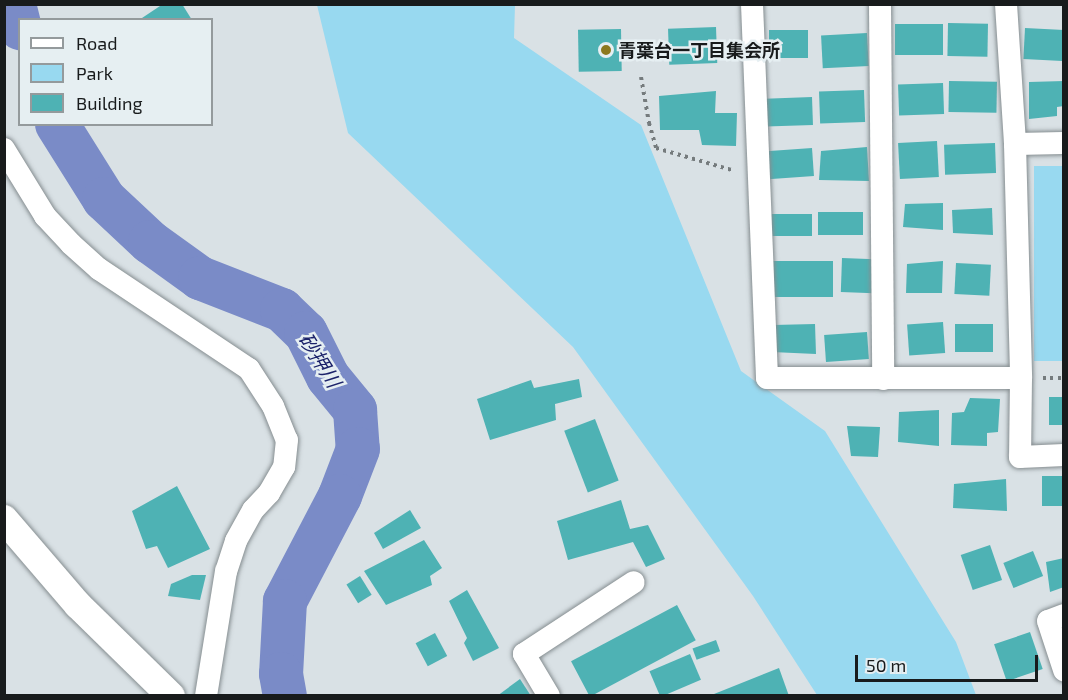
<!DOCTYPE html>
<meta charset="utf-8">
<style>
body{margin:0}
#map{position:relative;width:1068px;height:700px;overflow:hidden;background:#d9e1e5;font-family:"Exo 2","Noto Sans JP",sans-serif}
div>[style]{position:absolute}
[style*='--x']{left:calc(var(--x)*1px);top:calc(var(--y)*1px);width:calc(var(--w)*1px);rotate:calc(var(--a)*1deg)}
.green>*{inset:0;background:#98d9f0;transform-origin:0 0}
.river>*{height:44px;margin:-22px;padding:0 22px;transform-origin:22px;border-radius:22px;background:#7a8bc7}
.building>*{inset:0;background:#4eb2b4;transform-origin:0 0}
.path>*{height:4px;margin-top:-2px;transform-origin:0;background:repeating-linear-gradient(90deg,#757b7d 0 3px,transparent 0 7.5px)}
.roads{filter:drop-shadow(0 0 2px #858d90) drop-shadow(0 0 2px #858d90)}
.minor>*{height:22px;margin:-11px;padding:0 11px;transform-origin:11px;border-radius:11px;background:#fff}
.tertiary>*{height:28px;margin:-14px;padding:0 14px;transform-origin:14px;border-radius:14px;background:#fff}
.dots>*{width:16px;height:16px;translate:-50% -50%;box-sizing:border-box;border:3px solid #e6eff2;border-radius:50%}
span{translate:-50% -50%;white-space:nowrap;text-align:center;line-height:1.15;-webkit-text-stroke:5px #e6eff2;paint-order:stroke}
.poi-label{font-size:18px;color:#181b1c;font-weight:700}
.left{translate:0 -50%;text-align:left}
.water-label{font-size:20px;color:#1c236a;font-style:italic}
.frame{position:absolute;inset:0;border:6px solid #181b1c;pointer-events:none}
.legend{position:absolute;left:18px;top:18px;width:195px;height:108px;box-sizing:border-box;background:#e6eff2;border:2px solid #949a9c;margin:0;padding:8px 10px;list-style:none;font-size:18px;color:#181b1c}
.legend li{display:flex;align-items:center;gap:12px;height:30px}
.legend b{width:30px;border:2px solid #949a9c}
.scale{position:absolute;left:855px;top:655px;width:183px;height:27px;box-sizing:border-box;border:3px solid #181b1c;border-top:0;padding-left:8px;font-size:18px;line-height:21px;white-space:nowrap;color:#181b1c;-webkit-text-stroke:4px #e6eff2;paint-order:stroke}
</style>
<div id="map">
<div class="green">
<i style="clip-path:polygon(317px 5px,515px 5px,514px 38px,641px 125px,741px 371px,825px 431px,956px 642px,976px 695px,817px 695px,753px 596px,573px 347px,348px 133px)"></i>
<i style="left:1063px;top:166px;width:195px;height:29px;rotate:90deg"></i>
</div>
<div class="river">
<i style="--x:14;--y:4;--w:25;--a:76"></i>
<i style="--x:57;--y:124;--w:89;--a:57.9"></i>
<i style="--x:104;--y:199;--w:63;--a:43.1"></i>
<i style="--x:150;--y:242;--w:62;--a:35.8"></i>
<i style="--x:200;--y:278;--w:88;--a:21.3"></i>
<i style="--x:282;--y:310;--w:33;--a:44"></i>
<i style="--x:306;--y:333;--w:49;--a:63.4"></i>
<i style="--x:328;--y:377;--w:43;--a:50.7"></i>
<i style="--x:355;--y:410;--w:39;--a:86"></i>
<i style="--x:358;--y:449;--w:50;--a:111"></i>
<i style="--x:340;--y:496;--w:119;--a:117.6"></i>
<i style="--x:285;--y:601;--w:73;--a:93.1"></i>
<i style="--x:281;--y:674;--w:22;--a:80"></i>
</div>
<div class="building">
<i style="clip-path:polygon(163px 4px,182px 4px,192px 20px,139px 20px)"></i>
<i style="left:948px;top:23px;width:40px;height:33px;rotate:1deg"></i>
<i style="left:943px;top:24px;width:31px;height:48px;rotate:90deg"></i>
<i style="left:716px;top:27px;width:36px;height:48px;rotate:88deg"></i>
<i style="left:1025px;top:28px;width:39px;height:31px;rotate:3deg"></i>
<i style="left:621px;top:29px;width:42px;height:43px;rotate:89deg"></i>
<i style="left:769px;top:30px;width:39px;height:28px"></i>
<i style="left:867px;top:33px;width:33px;height:46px;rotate:87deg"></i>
<i style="left:949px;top:81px;width:48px;height:31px;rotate:1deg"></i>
<i style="clip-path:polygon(1064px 81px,1064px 106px,1057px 107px,1057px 116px,1029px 119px,1029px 82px)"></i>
<i style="left:943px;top:83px;width:31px;height:45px;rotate:88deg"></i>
<i style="left:864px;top:90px;width:32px;height:45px;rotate:88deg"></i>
<i style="clip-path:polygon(716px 91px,715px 113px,737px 113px,736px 146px,702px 145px,699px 130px,660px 130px,659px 96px)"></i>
<i style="left:812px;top:97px;width:28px;height:47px;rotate:88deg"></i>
<i style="left:937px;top:141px;width:36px;height:39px;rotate:87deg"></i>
<i style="left:995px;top:143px;width:30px;height:51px;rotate:88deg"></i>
<i style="clip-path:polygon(867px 147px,869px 181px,819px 180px,821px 151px)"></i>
<i style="left:812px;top:148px;width:28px;height:46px;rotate:86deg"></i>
<i style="clip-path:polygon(943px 203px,943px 230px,903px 227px,905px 204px)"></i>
<i style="clip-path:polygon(992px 208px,993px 235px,953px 233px,952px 210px)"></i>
<i style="left:863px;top:212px;width:23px;height:45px;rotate:90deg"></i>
<i style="left:770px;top:214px;width:42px;height:22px"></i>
<i style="left:842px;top:258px;width:33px;height:34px;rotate:2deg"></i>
<i style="left:773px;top:261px;width:60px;height:36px"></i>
<i style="clip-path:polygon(943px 261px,942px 293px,906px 293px,907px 264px)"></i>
<i style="left:956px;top:263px;width:35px;height:31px;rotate:3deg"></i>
<i style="left:943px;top:322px;width:31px;height:36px;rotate:86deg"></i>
<i style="clip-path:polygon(815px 324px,816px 354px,772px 352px,773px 325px)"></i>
<i style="left:955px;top:324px;width:38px;height:28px"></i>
<i style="left:867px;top:332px;width:27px;height:43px;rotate:86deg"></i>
<i style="clip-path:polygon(579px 379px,582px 397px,555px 404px,556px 420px,490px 440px,477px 399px,531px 380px,534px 388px)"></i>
<i style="left:1049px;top:397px;width:15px;height:28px"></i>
<i style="clip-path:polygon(970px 398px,1000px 399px,998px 432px,987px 433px,987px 446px,951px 445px,952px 413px,964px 412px)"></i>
<i style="clip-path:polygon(939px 410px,939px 446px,898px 442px,899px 412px)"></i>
<i style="left:595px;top:419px;width:66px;height:33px;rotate:69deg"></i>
<i style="clip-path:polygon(847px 426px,880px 427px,878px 457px,851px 456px)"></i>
<i style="left:1064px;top:476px;width:30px;height:22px;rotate:90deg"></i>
<i style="clip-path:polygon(1006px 479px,1007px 511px,953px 508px,954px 484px)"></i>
<i style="clip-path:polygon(177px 486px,210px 549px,168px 568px,157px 546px,146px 549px,132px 511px)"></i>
<i style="clip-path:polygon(621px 500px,630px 529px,648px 525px,665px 559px,646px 567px,633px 542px,568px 560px,557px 521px)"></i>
<i style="clip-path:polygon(410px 510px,421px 528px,383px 549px,374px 533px)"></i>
<i style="clip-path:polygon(424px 540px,442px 568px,430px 576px,432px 585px,386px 605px,364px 571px)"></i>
<i style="left:990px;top:545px;width:37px;height:31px;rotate:71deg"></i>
<i style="left:1033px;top:551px;width:27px;height:32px;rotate:68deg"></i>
<i style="clip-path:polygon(1064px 558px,1064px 587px,1050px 592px,1046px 562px)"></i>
<i style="clip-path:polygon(192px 575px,206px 575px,200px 600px,168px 596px,171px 584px)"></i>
<i style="left:360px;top:576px;width:22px;height:16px;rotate:58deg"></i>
<i style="clip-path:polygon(467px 590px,499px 648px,473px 661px,464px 643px,467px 638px,449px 601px)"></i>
<i style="left:677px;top:605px;width:40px;height:120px;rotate:62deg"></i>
<i style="left:1030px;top:632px;width:39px;height:38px;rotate:71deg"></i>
<i style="left:435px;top:633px;width:26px;height:22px;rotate:62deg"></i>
<i style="left:716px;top:640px;width:12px;height:25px;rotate:70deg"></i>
<i style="left:690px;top:654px;width:28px;height:44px;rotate:67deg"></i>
<i style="clip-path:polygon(779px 668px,789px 696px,715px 696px,714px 694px)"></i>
<i style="clip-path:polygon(520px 679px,531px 696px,497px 696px)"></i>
</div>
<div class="path">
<i style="--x:641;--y:77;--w:47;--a:80.1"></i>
<i style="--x:649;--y:123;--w:26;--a:74"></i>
<i style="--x:656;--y:148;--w:82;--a:16.2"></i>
<i style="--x:1043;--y:378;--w:21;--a:0"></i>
</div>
<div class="roads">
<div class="minor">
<i style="--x:752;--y:4;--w:374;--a:87.7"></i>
<i style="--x:767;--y:378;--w:254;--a:0"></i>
<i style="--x:880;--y:4;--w:375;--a:89.5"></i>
<i style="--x:1006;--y:4;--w:140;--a:86.3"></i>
<i style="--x:1015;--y:144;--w:234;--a:88.5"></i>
<i style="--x:1021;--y:378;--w:79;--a:90.7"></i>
<i style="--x:1020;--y:457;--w:44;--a:-2.6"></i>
<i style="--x:1015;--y:144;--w:49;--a:-1.2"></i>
<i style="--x:4;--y:149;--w:79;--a:58.5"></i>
<i style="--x:45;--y:216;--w:38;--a:47"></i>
<i style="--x:71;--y:244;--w:38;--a:42"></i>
<i style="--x:99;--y:269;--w:180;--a:33.7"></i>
<i style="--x:249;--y:369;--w:44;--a:57"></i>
<i style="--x:273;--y:406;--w:37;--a:68"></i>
<i style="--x:287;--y:440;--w:27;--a:96"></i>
<i style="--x:284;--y:467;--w:30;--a:120"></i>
<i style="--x:269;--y:493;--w:23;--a:133"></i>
<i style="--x:253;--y:510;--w:35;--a:119"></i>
<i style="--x:236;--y:541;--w:32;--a:108"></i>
<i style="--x:226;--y:571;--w:127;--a:99.1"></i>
<i style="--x:1064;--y:615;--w:17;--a:159"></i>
<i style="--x:1048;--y:621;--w:52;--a:71.9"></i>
<i style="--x:549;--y:696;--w:49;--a:-120.8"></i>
<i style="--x:524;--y:654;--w:131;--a:-33.2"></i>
</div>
<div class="tertiary">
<i style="--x:4;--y:519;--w:113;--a:49.3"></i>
<i style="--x:78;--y:605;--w:130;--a:44.4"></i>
</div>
</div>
<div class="dots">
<i style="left:606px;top:50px;background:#8c791e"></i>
</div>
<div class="poi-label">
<span class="left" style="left:618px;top:50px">青葉台一丁目集会所</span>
</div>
<div class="water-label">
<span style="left:320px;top:360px;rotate:58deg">砂押川</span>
</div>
<div class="frame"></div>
<ul class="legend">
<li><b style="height:8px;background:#fff"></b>Road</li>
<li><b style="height:16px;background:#98d9f0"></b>Park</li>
<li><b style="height:16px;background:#4eb2b4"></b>Building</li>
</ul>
<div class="scale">50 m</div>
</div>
